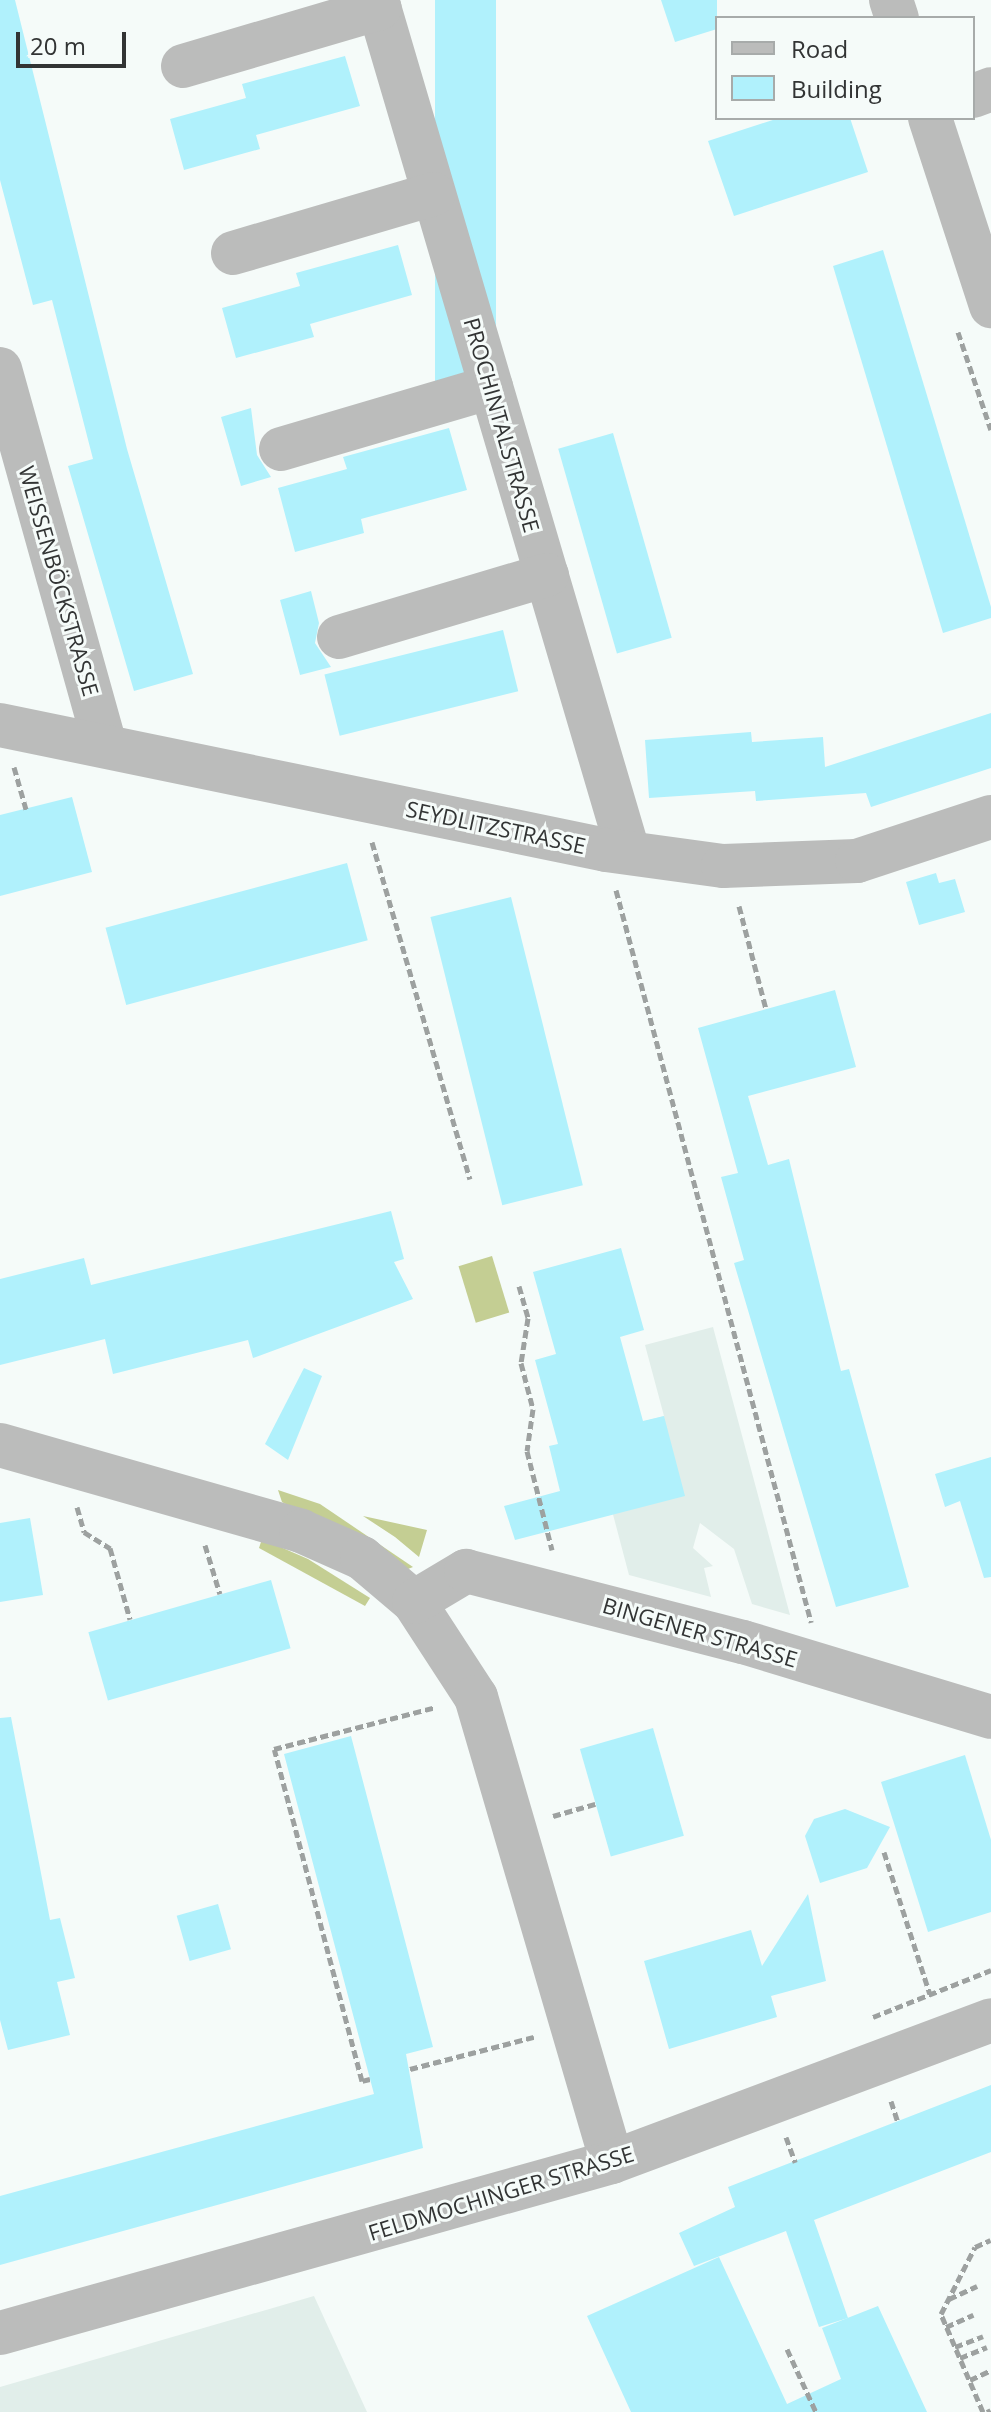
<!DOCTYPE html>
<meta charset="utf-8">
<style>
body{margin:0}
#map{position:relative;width:991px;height:2412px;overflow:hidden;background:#f5fbf9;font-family:"Open Sans",sans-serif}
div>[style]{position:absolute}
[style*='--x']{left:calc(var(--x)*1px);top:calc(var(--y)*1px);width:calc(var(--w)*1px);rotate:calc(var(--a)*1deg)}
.built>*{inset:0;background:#e1eeea}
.green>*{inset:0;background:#c4ce93;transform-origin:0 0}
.building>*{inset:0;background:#b0f1fc;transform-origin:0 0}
.path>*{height:5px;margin-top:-2.5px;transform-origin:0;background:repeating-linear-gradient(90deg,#9da1a0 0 8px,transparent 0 12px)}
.minor>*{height:44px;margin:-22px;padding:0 22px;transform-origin:22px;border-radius:22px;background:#bbbcbb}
span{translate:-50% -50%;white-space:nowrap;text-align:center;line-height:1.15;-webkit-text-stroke:6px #f5fbf9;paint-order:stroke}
.street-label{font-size:22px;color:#323434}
.legend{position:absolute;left:715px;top:16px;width:260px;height:104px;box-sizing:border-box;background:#f5fbf9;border:2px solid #a7abaa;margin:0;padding:10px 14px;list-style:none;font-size:24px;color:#323434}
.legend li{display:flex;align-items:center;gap:16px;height:40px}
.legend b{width:40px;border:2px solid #a7abaa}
.scale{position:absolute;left:16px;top:32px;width:110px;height:36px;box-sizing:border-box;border:4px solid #323434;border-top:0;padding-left:10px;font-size:24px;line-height:28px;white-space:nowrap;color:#323434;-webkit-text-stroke:6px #f5fbf9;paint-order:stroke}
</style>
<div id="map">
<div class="built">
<i style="clip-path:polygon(713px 1327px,790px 1615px,752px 1604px,734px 1549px,700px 1523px,693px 1548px,713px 1566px,704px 1568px,711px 1597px,629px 1575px,592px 1435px,664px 1416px,645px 1345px)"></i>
<i style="clip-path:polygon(314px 2296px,367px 2412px,0 2412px,0 2387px)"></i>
</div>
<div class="green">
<i style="left:492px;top:1256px;width:59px;height:35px;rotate:73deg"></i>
<i style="clip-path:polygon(278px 1490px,320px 1504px,413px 1567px,403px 1571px,282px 1502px)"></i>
<i style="clip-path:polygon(363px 1516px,427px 1530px,419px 1557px,395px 1537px)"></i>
<i style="clip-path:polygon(262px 1539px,308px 1559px,370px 1598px,365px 1606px,259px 1548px)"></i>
</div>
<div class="building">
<i style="clip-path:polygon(0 0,15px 0,127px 449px,193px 674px,134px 691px,68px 466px,93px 459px,52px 300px,33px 305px,0 180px)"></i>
<i style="left:435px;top:0;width:61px;height:405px"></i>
<i style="clip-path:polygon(661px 0,717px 0,717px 29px,675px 42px)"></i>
<i style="clip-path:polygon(345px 56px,360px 106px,256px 135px,260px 149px,184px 170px,170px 119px,246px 98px,242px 84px)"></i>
<i style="clip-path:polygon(779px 118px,850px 118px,868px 172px,734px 216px,708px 141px)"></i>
<i style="clip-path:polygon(398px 245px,412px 295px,310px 324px,314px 337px,236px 358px,222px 308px,300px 286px,296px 273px)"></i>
<i style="clip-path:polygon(883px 250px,991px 607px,991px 618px,943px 633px,833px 266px)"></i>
<i style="clip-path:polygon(251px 408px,257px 455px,271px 477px,241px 486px,221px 417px)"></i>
<i style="clip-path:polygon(449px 428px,467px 490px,361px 519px,364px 533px,295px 552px,278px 488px,347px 469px,343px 457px)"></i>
<i style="left:613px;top:433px;width:213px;height:57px;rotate:74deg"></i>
<i style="clip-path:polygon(311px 591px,319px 623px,315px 643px,331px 667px,300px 675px,280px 600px)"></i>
<i style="left:503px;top:630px;width:63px;height:184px;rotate:76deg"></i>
<i style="clip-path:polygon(991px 713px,991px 768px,871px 807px,866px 793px,756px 801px,755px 791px,649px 798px,645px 740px,751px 732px,752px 742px,823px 737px,825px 767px)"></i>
<i style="clip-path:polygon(72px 797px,92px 872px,0 896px,0 815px)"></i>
<i style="left:347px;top:863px;width:80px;height:250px;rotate:75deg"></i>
<i style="clip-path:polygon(936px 873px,939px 883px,955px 879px,965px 912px,919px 925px,906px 882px)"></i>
<i style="left:511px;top:897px;width:297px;height:83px;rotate:76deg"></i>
<i style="clip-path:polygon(835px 990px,856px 1067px,748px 1096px,768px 1165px,789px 1159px,841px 1371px,849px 1369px,909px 1587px,836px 1607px,734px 1263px,744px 1260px,721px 1177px,738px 1173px,698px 1028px)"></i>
<i style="clip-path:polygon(391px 1211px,404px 1259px,394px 1262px,413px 1299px,253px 1358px,248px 1340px,113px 1374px,105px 1339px,0 1365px,0 1279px,84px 1258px,91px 1285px)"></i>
<i style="clip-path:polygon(621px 1248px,644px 1330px,620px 1337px,643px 1421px,664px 1416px,685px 1496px,515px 1540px,504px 1506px,560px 1491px,549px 1446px,558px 1444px,535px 1360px,556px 1354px,533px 1272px)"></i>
<i style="clip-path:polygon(304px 1368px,322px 1376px,288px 1460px,265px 1444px)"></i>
<i style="clip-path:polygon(991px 1457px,991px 1577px,984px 1578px,960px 1501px,945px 1507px,935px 1474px)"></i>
<i style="clip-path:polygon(30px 1518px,43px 1595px,0 1602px,0 1523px)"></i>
<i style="left:271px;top:1580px;width:71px;height:190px;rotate:74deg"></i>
<i style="clip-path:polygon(11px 1717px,50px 1920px,60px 1918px,75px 1978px,57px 1982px,70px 2035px,8px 2050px,0 2020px,0 1718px)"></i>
<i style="left:653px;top:1728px;width:112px;height:76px;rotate:74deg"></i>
<i style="clip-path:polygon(351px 1736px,433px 2047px,406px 2054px,423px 2148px,0 2265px,0 2196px,374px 2094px,284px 1754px)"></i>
<i style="clip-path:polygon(965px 1755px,991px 1840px,991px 1912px,928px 1932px,881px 1782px)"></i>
<i style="clip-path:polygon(845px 1809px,890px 1827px,867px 1868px,820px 1883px,805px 1836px,814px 1819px)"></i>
<i style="clip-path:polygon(808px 1894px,826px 1981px,771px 1996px,777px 2017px,669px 2049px,644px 1961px,751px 1930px,762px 1966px)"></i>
<i style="left:218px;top:1904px;width:47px;height:43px;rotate:74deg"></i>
<i style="clip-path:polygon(991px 2085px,991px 2152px,814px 2220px,848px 2318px,819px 2327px,786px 2231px,694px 2266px,679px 2233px,735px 2207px,728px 2187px)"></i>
<i style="clip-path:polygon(719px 2257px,787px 2404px,841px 2379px,822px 2328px,878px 2306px,927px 2412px,631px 2412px,587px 2316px)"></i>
</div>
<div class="path">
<i style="--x:958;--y:332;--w:103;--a:71.4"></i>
<i style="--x:14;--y:767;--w:44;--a:74.1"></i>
<i style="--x:372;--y:842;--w:351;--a:73.8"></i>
<i style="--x:616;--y:890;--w:758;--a:75.08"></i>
<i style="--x:739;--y:906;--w:106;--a:75.3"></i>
<i style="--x:519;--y:1286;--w:33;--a:74"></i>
<i style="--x:528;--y:1318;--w:46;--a:98.8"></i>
<i style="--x:521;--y:1363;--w:48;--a:75.4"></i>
<i style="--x:533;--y:1409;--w:42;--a:98.1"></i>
<i style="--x:527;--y:1451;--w:102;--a:75.8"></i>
<i style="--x:77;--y:1507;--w:26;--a:74"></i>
<i style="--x:84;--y:1532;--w:31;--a:32"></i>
<i style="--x:110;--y:1548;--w:74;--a:74.3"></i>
<i style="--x:205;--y:1545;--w:51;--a:73"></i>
<i style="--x:553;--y:1816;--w:44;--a:-15.9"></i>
<i style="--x:884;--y:1852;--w:149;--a:72.1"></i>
<i style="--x:873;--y:2017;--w:127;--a:-21.7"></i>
<i style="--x:410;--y:2069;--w:128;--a:-14.5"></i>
<i style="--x:370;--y:2079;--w:8;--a:166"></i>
<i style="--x:362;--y:2081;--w:343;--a:-104.8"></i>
<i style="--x:274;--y:1749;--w:167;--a:-14.5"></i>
<i style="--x:891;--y:2101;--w:23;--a:72"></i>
<i style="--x:786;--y:2137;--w:27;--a:70"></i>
<i style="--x:949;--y:2299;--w:31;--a:-25"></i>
<i style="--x:946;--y:2327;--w:30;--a:-24"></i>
<i style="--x:955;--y:2347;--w:30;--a:-21"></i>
<i style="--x:787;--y:2349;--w:69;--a:65.3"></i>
<i style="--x:960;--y:2358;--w:29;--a:-22"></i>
<i style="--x:970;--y:2380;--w:23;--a:-25"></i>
<i style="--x:983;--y:2412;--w:107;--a:-113.2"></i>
<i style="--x:941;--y:2314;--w:75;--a:-63.1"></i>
<i style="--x:975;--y:2247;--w:17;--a:-24"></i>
<i style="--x:987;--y:2412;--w:4;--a:-27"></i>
</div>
<div class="minor">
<i style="--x:377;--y:0;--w:887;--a:73.57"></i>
<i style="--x:891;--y:0;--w:19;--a:72"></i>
<i style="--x:183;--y:66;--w:205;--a:-16.4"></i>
<i style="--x:973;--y:96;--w:19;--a:-21"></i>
<i style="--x:930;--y:118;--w:198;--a:72"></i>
<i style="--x:233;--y:253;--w:209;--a:-16.4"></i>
<i style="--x:0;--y:369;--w:391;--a:74.4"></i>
<i style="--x:281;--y:449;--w:219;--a:-16.4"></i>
<i style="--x:339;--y:637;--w:217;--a:-16.6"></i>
<i style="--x:0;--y:725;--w:619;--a:11.65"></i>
<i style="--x:606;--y:850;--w:118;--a:7.8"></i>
<i style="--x:723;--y:866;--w:134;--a:-2.1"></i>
<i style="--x:857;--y:861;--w:141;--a:-18.2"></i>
<i style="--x:0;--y:1445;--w:313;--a:15.9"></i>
<i style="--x:301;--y:1531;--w:67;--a:23.9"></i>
<i style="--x:362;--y:1558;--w:68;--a:40.2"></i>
<i style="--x:414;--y:1602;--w:113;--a:56.9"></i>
<i style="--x:476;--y:1697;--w:484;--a:73.7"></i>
<i style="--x:414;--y:1602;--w:61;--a:-30.8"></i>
<i style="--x:466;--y:1571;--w:286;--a:14.4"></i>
<i style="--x:743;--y:1642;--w:259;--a:16.8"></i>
<i style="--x:0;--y:2333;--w:635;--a:-15.61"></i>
<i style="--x:612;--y:2162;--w:405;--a:-20.5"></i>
</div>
<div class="street-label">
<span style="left:502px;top:425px;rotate:74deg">PROCHINTALSTRASSE</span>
<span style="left:59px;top:581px;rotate:74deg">WEISSENBÖCKSTRASSE</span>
<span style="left:496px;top:827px;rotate:12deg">SEYDLITZSTRASSE</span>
<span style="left:700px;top:1632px;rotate:16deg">BINGENER STRASSE</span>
<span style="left:501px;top:2193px;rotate:-17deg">FELDMOCHINGER STRASSE</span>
</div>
<ul class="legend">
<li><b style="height:10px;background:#bbbcbb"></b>Road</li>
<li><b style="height:22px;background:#b0f1fc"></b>Building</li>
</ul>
<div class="scale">20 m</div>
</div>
